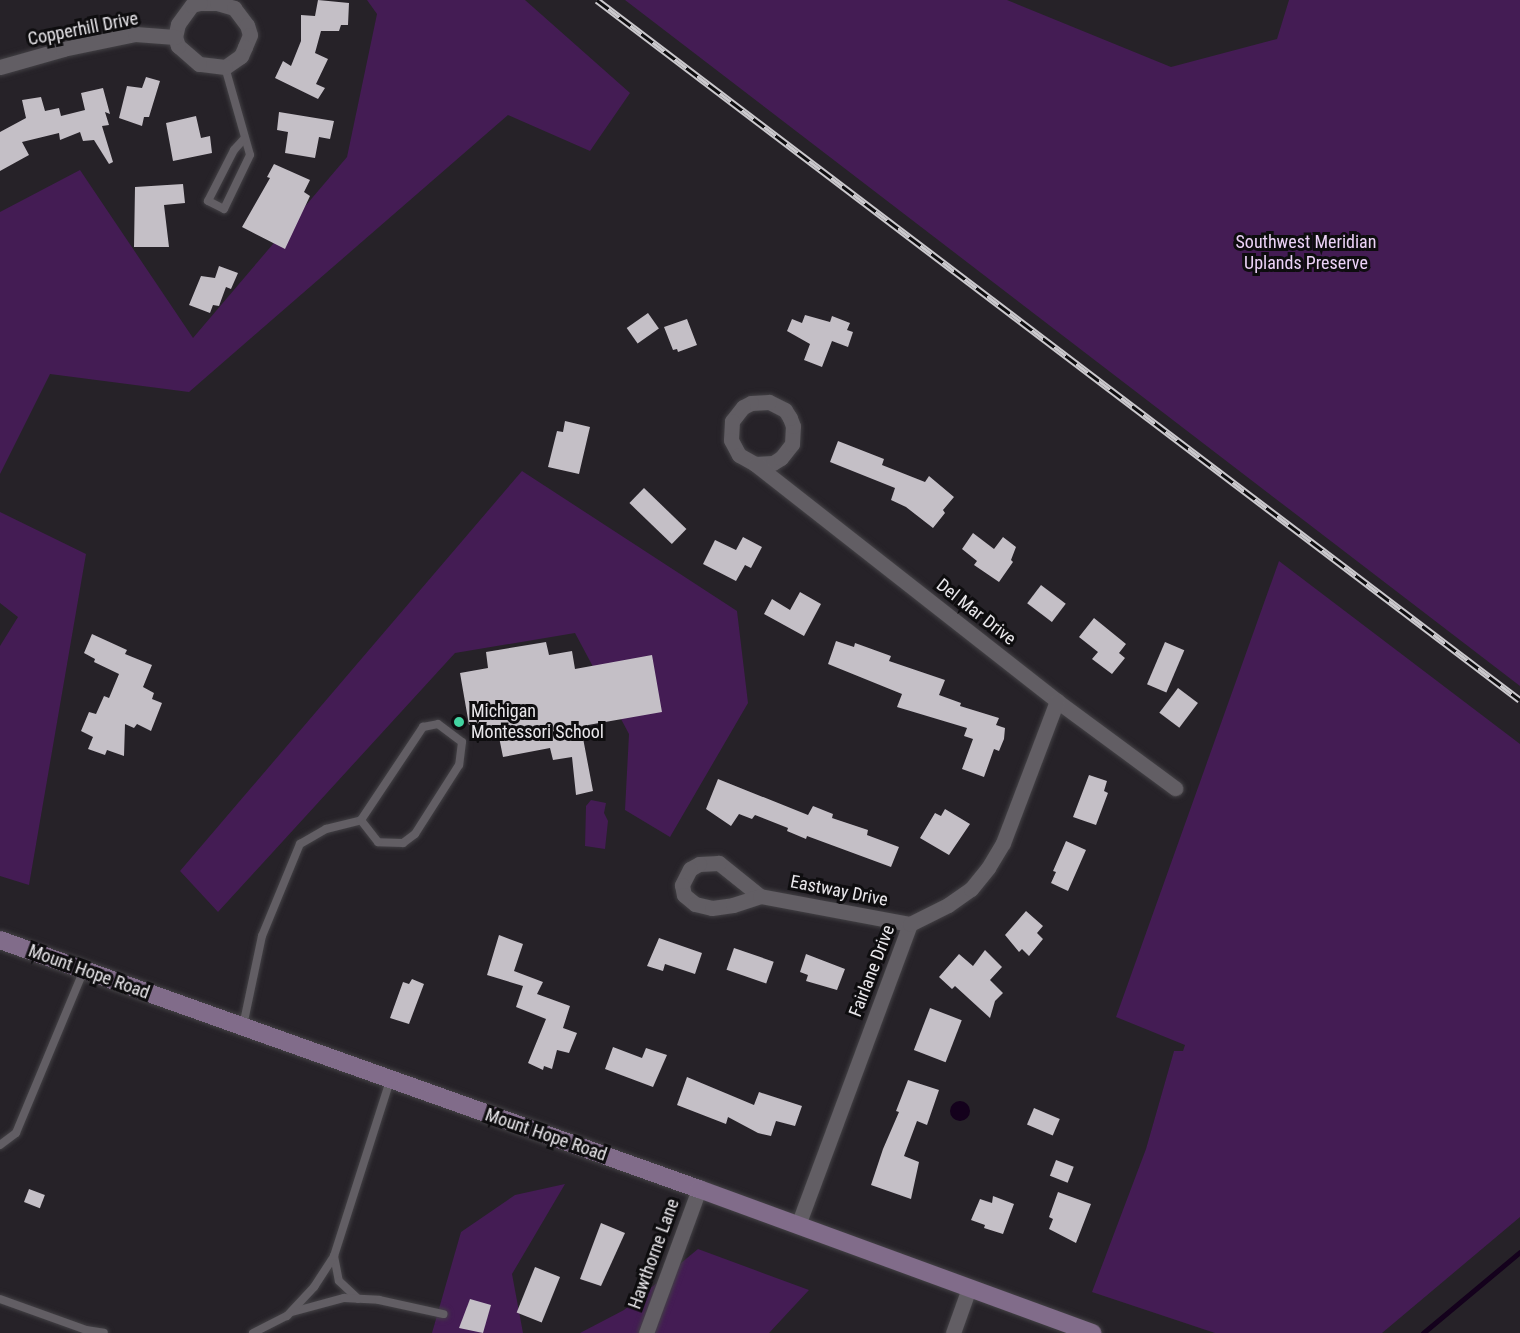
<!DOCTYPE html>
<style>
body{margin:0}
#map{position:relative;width:1520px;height:1333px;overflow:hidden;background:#262228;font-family:"Roboto Condensed",sans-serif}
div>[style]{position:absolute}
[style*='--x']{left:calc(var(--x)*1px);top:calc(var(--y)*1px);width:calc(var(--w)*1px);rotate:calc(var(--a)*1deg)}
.green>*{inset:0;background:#441c54}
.water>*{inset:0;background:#14011c}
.round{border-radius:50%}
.stream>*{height:5px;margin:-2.5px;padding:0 2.5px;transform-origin:2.5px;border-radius:2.5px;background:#14011c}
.building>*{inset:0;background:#c4bfc6;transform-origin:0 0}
.roads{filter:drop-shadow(0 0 2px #434145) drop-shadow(0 0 2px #434145)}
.lane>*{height:8px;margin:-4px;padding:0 4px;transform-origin:4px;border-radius:4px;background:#625e64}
.street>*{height:15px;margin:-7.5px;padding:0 7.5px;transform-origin:7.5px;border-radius:7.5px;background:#625e64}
.secondary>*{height:18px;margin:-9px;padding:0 9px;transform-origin:9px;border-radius:9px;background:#816c8a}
.rail>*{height:7px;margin-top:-3.5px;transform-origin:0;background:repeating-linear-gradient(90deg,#0e0d0f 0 14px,#cbc9cd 0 28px);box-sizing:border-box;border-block:2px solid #cbc9cd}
.dots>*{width:16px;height:16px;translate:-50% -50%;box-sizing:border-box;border:3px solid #0e0d0f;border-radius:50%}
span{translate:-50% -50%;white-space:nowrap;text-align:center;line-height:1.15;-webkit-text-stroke:6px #0e0d0f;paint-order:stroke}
.street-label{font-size:18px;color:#e9e7eb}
.park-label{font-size:18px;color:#ecd2f7}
.poi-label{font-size:18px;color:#e9e7eb}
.left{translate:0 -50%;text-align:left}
</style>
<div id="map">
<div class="green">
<i style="clip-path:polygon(367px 0,525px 0,630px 93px,590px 151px,508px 115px,189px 392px,50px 374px,0 474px,0 212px,80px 170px,193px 338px,347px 157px,377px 14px)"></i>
<i style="clip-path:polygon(625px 0,1007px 0,1171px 67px,1277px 39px,1289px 0,1520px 0,1520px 686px)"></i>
<i style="clip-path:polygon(522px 471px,737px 611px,748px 703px,670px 837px,625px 810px,629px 734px,575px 633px,455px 653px,218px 912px,180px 871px)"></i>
<i style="clip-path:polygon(0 512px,86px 554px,29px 885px,0 876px,0 646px,18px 617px,0 603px)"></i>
<i style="clip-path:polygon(1279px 561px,1520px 744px,1520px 1217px,1382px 1333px,1215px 1333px,1092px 1292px,1146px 1149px,1174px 1051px,1183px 1051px,1185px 1045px,1116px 1017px)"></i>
<i style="clip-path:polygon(591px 800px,606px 803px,604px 813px,608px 821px,605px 849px,585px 846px,586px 806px)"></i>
<i style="clip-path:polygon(565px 1184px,512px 1274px,523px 1333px,432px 1333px,461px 1232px,515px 1195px)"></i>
<i style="clip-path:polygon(698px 1249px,809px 1290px,769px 1333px,580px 1333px,624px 1310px)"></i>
</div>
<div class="water">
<i class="round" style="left:950px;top:1101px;width:20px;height:20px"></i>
</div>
<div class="stream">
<i style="--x:1423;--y:1333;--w:126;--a:-39.9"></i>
</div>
<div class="building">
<i style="clip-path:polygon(318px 0,349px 3px,348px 25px,341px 25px,339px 31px,321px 31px,315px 53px,328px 59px,316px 84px,325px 88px,318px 99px,275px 78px,283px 61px,291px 66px,301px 41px,301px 15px,315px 16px)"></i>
<i style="clip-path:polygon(146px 77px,160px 81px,149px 117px,144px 117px,142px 126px,119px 118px,127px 86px,142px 88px)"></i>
<i style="clip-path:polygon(103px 88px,110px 114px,105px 112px,109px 125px,102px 126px,113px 162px,109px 164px,94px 140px,83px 141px,80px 132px,60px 140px,59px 133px,22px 142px,29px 155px,0 171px,0 132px,26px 118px,22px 100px,41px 97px,45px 111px,59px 108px,61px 116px,85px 110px,81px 93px)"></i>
<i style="clip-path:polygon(279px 112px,334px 121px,330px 139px,319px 137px,315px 158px,285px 153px,288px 132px,277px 130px)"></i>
<i style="clip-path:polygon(196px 116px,201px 138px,210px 136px,212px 153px,173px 161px,166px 123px)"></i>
<i style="clip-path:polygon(274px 164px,310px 180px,304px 192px,310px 196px,285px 249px,242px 227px,270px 178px,267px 177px)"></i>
<i style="clip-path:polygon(183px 184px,185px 203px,164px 205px,169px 247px,134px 247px,135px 187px)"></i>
<i style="clip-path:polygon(219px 266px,238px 273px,231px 289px,226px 287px,219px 306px,213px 305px,210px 313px,189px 305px,201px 276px,215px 278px)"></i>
<i style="left:648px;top:313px;width:19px;height:26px;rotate:55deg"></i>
<i style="clip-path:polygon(805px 315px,830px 322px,832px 316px,850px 323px,847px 330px,853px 332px,848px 347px,832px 341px,822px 367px,804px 360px,810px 344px,787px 331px,792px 319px,802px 323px)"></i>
<i style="clip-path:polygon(687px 319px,697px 345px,678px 352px,677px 349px,673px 350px,664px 327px)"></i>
<i style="clip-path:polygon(565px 421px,590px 427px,579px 474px,548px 467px,557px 431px,563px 432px)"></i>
<i style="clip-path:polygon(838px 441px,884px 459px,882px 465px,925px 482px,929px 476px,954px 497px,943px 510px,945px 513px,933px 528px,906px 507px,891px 500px,895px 488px,830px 462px)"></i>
<i style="left:644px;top:488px;width:59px;height:21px;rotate:44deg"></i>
<i style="clip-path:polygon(973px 533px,994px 549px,1003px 537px,1016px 547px,1011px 560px,1013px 562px,999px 582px,974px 565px,977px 561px,962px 549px)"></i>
<i style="clip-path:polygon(743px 537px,762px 547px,751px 568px,745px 565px,736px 581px,703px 564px,715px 540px,736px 550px)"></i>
<i style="left:1041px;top:585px;width:31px;height:23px;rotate:37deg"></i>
<i style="clip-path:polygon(800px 592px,821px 604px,804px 636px,764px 614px,772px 599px,790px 610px)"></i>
<i style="clip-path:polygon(1094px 618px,1126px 644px,1119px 653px,1125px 658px,1112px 674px,1092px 659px,1098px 652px,1079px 637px)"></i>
<i style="clip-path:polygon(92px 634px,127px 650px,125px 654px,152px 665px,143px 687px,154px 693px,152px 699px,162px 703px,151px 731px,137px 724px,134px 728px,125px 724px,124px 756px,107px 750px,105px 755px,88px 749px,93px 737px,81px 731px,89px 712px,96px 714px,104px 696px,109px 698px,119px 674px,94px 662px,95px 659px,84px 653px)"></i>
<i style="clip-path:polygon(836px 641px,854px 647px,855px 643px,891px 656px,889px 661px,945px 680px,939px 695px,961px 703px,960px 706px,999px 718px,996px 725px,1005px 728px,1004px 739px,999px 751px,994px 749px,984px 777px,962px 769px,973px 739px,964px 736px,967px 728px,897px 707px,902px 694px,828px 664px)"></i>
<i style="clip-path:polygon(546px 642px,549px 655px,572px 651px,575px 669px,652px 655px,662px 712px,588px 725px,590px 737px,583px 738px,593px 791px,576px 795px,572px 757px,553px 760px,550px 748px,503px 757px,498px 732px,488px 734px,486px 722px,469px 725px,460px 673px,488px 668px,486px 652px)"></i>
<i style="left:1165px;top:642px;width:21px;height:46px;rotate:23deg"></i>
<i style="left:1178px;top:688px;width:25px;height:31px;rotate:37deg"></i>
<i style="clip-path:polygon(1089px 775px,1107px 781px,1104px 791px,1108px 793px,1096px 825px,1073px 817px)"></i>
<i style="clip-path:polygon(718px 779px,808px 815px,813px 806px,833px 814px,832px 818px,868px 830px,867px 835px,899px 847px,891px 867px,807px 836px,806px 839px,787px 831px,788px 828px,755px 815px,752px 819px,739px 814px,731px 826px,706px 809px)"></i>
<i style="clip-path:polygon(945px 809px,970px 824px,949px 855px,920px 838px,935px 813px,941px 816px)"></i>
<i style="clip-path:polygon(1066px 841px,1086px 850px,1068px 891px,1051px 883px,1056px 872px,1053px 871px)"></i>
<i style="clip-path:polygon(1026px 911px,1043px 926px,1037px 933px,1043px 939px,1029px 956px,1022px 949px,1019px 952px,1005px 935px)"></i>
<i style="clip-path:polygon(499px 935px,523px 944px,514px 971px,543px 982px,537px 994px,570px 1006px,563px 1028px,577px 1033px,569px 1053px,557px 1050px,552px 1069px,544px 1066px,543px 1070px,528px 1063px,546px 1019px,516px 1007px,523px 986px,487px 975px)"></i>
<i style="clip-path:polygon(659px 938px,702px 953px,695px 974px,665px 964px,663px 971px,647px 966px)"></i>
<i style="left:734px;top:948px;width:42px;height:23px;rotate:19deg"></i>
<i style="clip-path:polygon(985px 950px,1002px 967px,990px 980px,1003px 993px,995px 1001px,990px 1018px,955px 986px,952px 989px,939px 977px,959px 954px,973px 966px)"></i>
<i style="clip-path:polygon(806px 954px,845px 969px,837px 990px,806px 981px,808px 975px,800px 972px)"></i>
<i style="clip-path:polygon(412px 979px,424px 984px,409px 1024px,390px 1018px,403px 982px,409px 984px)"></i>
<i style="left:930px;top:1008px;width:34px;height:45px;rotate:21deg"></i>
<i style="clip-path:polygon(613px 1047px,642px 1058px,646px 1048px,667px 1055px,653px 1087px,605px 1069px)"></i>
<i style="clip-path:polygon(687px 1077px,754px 1105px,759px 1092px,802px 1106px,795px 1126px,776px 1121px,771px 1136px,758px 1133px,728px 1117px,726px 1124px,677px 1105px)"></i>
<i style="clip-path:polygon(908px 1080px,939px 1090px,927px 1125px,917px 1121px,904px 1156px,919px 1162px,911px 1199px,871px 1185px,883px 1149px,899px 1112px,896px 1111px)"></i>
<i style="left:1034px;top:1108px;width:28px;height:18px;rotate:23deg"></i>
<i style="left:1056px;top:1160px;width:19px;height:17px;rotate:21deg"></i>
<i style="left:29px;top:1189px;width:17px;height:14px;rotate:21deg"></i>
<i style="clip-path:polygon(1058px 1192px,1091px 1204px,1076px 1243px,1049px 1229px,1053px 1219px,1049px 1217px)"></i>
<i style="clip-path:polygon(993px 1196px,1014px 1204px,1003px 1234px,984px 1228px,985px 1225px,971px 1220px,980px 1199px,992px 1203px)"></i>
<i style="clip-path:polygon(601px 1223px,625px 1233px,601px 1286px,580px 1279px)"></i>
<i style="left:535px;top:1267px;width:27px;height:49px;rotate:22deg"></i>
<i style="clip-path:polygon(470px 1299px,491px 1305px,483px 1333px,459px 1328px)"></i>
</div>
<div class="roads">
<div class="lane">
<i style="--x:225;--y:67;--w:91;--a:74.1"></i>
<i style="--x:250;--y:155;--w:60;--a:115.7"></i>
<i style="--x:224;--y:209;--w:18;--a:-153"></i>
<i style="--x:208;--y:201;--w:57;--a:-63"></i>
<i style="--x:234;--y:150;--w:15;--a:-48"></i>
<i style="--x:243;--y:1026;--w:92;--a:-78.1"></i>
<i style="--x:262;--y:936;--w:100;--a:-67.6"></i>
<i style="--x:300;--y:844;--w:30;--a:-30"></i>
<i style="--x:326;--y:829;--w:36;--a:-14"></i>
<i style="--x:361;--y:820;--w:112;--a:-56.3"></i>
<i style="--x:423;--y:727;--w:15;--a:-11"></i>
<i style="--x:438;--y:724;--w:30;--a:37"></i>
<i style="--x:462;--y:742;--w:23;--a:97"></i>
<i style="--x:459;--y:765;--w:82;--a:122.5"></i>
<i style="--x:415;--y:834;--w:15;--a:143"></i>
<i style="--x:403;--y:843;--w:25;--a:-178"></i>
<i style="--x:378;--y:842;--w:28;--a:-128"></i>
<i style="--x:0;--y:1145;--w:20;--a:-37"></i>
<i style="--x:16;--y:1133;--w:177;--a:-67.4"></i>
<i style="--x:334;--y:1256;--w:25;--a:79"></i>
<i style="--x:339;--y:1281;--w:26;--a:43"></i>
<i style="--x:0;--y:1299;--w:91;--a:19.8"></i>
<i style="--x:86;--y:1330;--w:18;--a:9"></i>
<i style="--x:292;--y:1312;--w:54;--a:-15.1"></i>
<i style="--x:344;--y:1298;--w:35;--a:3"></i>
<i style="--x:379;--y:1300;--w:66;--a:12.3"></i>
<i style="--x:253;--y:1333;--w:38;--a:-27"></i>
<i style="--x:287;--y:1316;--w:40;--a:-47"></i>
<i style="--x:314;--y:1287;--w:37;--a:-57"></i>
<i style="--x:334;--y:1256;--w:185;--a:-72.3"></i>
</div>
<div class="street">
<i style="--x:200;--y:3;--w:17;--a:0"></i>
<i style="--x:217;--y:3;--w:18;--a:16"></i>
<i style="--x:234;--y:8;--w:21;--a:53"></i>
<i style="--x:247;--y:25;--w:10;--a:73"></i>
<i style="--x:250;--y:35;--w:13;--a:113"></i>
<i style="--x:245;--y:47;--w:10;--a:114"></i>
<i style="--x:241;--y:56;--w:19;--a:145"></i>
<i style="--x:225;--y:67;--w:26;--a:-173"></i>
<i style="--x:199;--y:64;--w:28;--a:-139"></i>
<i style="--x:178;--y:46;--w:9;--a:-108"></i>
<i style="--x:175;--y:37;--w:13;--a:-77"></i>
<i style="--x:178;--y:24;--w:24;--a:-54"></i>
<i style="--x:192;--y:5;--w:8;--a:-14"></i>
<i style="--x:0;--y:67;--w:66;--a:-15.9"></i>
<i style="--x:63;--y:49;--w:74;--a:-11.8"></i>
<i style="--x:135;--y:34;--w:40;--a:4.3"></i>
<i style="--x:755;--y:464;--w:18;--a:-3"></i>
<i style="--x:773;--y:463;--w:9;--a:-32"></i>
<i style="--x:781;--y:458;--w:18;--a:-52"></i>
<i style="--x:792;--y:444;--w:18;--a:-87"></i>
<i style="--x:793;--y:426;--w:9;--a:-111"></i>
<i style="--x:790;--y:418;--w:9;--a:-122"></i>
<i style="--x:785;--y:410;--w:18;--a:-153"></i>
<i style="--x:769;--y:402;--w:18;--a:177"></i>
<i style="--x:751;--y:403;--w:9;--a:153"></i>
<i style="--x:743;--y:407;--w:18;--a:128"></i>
<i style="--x:732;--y:421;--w:19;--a:93"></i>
<i style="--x:731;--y:440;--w:17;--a:62"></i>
<i style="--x:739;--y:455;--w:18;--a:29"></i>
<i style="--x:755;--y:464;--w:384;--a:38.1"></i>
<i style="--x:1057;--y:701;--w:147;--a:36.4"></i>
<i style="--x:760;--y:896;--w:53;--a:-141.2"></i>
<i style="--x:719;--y:863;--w:20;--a:177"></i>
<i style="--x:699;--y:864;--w:10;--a:151"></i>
<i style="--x:690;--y:869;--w:18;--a:117"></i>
<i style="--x:682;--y:885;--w:10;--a:79"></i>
<i style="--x:684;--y:895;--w:14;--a:39"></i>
<i style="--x:695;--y:904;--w:17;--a:13"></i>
<i style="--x:712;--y:908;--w:21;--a:-8"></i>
<i style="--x:733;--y:905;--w:28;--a:-18"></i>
<i style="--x:760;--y:896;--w:153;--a:10.6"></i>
<i style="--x:798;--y:1225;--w:321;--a:-69.6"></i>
<i style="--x:910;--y:924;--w:42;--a:-26.6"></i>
<i style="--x:948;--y:905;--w:28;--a:-35"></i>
<i style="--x:971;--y:889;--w:27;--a:-51"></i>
<i style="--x:988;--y:868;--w:29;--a:-59"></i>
<i style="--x:1003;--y:843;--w:152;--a:-69.2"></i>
<i style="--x:646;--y:1333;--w:153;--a:-69.8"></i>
<i style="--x:953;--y:1333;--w:48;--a:-70.4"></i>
</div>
<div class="secondary">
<i style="--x:0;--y:940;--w:742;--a:19.61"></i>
<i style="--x:699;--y:1189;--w:419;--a:20.1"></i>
</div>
</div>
<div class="rail">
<i style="--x:597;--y:0;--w:1158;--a:37.18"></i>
</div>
<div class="dots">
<i style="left:459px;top:722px;background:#42d4a1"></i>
</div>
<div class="street-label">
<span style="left:83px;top:29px;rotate:-11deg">Copperhill Drive</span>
<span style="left:976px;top:612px;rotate:38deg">Del Mar Drive</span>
<span style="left:839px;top:891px;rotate:11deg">Eastway Drive</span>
<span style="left:872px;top:971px;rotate:-69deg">Fairlane Drive</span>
<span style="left:89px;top:972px;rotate:20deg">Mount Hope Road</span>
<span style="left:546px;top:1135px;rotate:19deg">Mount Hope Road</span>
<span style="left:654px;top:1254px;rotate:-70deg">Hawthorne Lane</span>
</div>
<div class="park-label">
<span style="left:1306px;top:253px">Southwest Meridian<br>Uplands Preserve</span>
</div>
<div class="poi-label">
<span class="left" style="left:471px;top:722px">Michigan<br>Montessori School</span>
</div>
</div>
